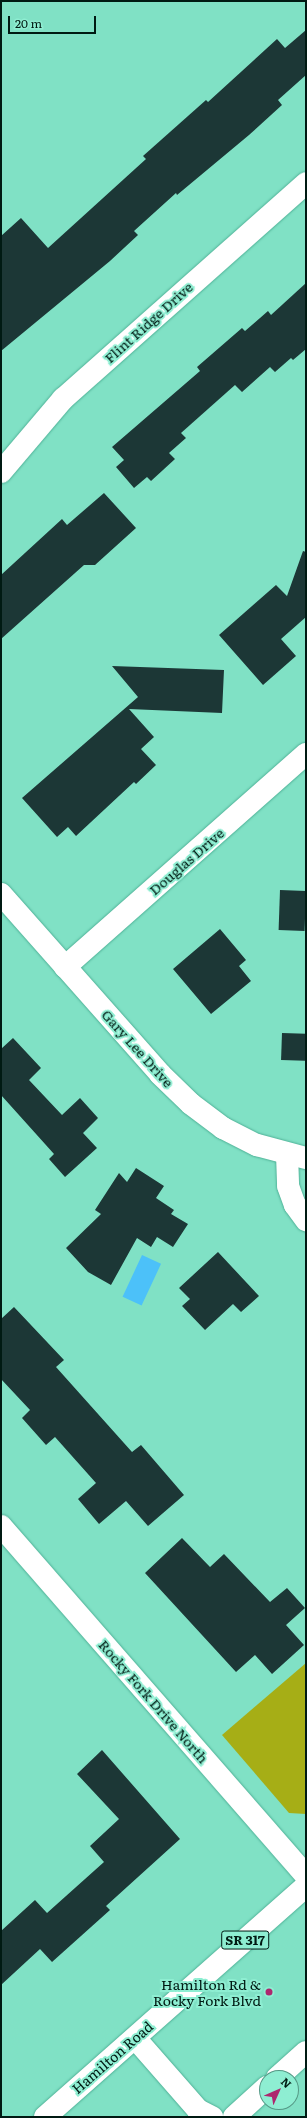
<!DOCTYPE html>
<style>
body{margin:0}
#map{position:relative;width:307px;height:2118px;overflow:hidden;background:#80e1c5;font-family:Literata,serif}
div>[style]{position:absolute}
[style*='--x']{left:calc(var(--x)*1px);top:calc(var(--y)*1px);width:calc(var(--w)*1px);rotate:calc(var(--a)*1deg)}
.green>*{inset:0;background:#a6ae16}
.water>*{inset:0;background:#4cc1f9;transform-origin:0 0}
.building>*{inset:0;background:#1c3736;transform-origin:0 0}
.roads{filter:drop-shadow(0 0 1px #4fb197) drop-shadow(0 0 1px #4fb197)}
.minor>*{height:22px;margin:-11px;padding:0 11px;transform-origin:11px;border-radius:11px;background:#fff}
.major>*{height:22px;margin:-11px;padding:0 11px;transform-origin:11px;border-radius:11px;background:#fff}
.dots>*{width:11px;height:11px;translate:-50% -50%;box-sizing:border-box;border:2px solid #8eeed2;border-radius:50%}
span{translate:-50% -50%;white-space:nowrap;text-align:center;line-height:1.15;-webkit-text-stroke:4px #8eeed2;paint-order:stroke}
.shield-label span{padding:1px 3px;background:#8eeed2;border:1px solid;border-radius:3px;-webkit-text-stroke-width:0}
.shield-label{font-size:13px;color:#001a13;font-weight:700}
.street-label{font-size:14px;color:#001a13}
.poi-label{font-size:14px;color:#001a13}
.right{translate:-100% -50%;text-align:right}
.frame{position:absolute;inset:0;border:2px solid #001a13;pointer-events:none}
.north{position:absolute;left:259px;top:2070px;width:40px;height:40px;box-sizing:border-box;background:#8eeed2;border:1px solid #559986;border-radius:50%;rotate:45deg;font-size:11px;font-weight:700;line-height:16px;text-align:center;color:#001a13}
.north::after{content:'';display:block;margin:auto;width:14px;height:18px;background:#ad276e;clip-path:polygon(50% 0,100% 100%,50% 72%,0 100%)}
.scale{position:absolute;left:8px;top:16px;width:88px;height:18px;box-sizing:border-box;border:2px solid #001a13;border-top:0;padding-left:5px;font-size:12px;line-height:14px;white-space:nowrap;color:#001a13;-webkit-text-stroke:3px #8eeed2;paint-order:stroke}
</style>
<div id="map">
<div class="green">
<i style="clip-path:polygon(306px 1663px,306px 1814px,289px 1813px,222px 1735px)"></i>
</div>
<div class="water">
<i style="left:142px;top:1255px;width:21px;height:46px;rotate:25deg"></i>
</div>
<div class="building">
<i style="clip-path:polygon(306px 30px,306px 75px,278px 100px,282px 105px,249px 135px,177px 195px,176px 193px,134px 231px,138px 235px,110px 261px,1px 351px,1px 236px,21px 218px,48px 248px,146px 159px,143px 156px,206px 100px,208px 102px,277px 39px,285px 48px)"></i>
<i style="clip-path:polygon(306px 283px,306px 349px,293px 360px,291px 358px,275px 372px,270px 367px,242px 392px,235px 385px,181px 433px,186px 438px,169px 453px,175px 459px,151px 481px,147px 477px,134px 488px,116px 467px,124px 460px,112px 447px,200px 371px,197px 367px,242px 328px,245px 331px,268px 311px,271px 315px)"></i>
<i style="clip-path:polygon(104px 493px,136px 528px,95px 565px,84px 565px,1px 639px,1px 575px,62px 519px,67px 525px)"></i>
<i style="clip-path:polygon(303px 551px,306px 552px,306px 617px,281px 639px,296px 656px,263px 685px,219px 635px,276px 585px,287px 596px)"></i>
<i style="clip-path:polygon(112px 666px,224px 670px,222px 713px,129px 709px,154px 737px,141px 749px,156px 765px,136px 784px,134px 782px,76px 836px,68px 827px,57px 837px,22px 798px,138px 697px)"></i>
<i style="left:280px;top:890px;width:26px;height:40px;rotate:2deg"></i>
<i style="clip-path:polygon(220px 929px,246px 960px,239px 966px,251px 981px,211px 1014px,173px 969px)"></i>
<i style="left:282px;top:1033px;width:24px;height:27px;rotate:2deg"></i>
<i style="clip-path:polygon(13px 1038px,41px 1068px,29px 1080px,62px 1115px,80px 1098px,98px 1118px,83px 1133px,97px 1148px,65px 1177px,49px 1159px,54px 1154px,1px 1095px,1px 1049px)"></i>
<i style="clip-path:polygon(136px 1168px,164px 1186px,156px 1198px,174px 1210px,171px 1214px,188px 1224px,173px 1247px,157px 1237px,151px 1247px,137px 1238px,111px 1285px,88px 1272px,66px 1248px,101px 1214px,95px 1210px,119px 1173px,127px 1182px)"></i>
<i style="clip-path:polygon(218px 1252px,259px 1296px,241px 1312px,233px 1304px,205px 1330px,182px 1306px,190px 1299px,179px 1288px)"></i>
<i style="clip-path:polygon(14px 1307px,64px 1360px,56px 1367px,132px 1452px,141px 1445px,184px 1495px,148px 1526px,126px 1501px,99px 1524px,78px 1499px,96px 1483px,55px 1437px,46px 1445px,22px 1418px,30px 1410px,1px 1379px,1px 1319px)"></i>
<i style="clip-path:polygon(182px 1538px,210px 1567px,224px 1554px,270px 1602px,287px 1588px,305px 1608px,286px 1625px,304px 1645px,272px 1674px,255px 1655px,236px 1672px,145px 1573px)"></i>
<i style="clip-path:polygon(102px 1750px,180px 1839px,106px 1906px,110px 1910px,52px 1962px,40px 1949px,1px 1985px,1px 1931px,35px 1900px,47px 1913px,104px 1862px,90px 1846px,119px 1819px,77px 1774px)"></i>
</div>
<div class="roads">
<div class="minor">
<i style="--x:1;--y:472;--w:96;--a:-49.7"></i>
<i style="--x:63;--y:399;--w:325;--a:-41.6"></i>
<i style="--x:1;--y:894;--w:240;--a:48.5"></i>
<i style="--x:160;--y:1074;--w:43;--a:44.1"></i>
<i style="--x:191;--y:1104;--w:40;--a:37"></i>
<i style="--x:223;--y:1128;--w:38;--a:27"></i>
<i style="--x:257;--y:1145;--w:51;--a:14.9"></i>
<i style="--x:65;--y:967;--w:322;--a:-41.5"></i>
<i style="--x:287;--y:1154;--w:32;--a:88"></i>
<i style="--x:288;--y:1186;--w:20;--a:70"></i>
<i style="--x:295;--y:1205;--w:19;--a:54"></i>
<i style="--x:1;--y:1526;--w:464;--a:48.9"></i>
<i style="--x:135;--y:2038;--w:96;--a:48.8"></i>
<i style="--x:198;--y:2110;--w:16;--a:27"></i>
<i style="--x:277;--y:2078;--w:39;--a:-42"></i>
<i style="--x:234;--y:2117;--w:45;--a:-42.3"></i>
</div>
<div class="major">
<i style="--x:45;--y:2117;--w:349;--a:-41.5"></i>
</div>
</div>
<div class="dots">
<i style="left:269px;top:1992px;background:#ad276e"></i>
</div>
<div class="shield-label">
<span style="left:245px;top:1940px">SR 317</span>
</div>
<div class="street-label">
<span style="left:148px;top:322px;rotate:-42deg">Flint Ridge Drive</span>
<span style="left:186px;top:861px;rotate:-41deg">Douglas Drive</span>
<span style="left:138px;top:1048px;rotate:48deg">Gary Lee Drive</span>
<span style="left:154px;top:1701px;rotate:49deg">Rocky Fork Drive North</span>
<span style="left:112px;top:2057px;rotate:-41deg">Hamilton Road</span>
</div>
<div class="poi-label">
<span class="right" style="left:261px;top:1992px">Hamilton Rd &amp;<br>Rocky Fork Blvd</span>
</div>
<div class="frame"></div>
<div class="north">N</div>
<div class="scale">20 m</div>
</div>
